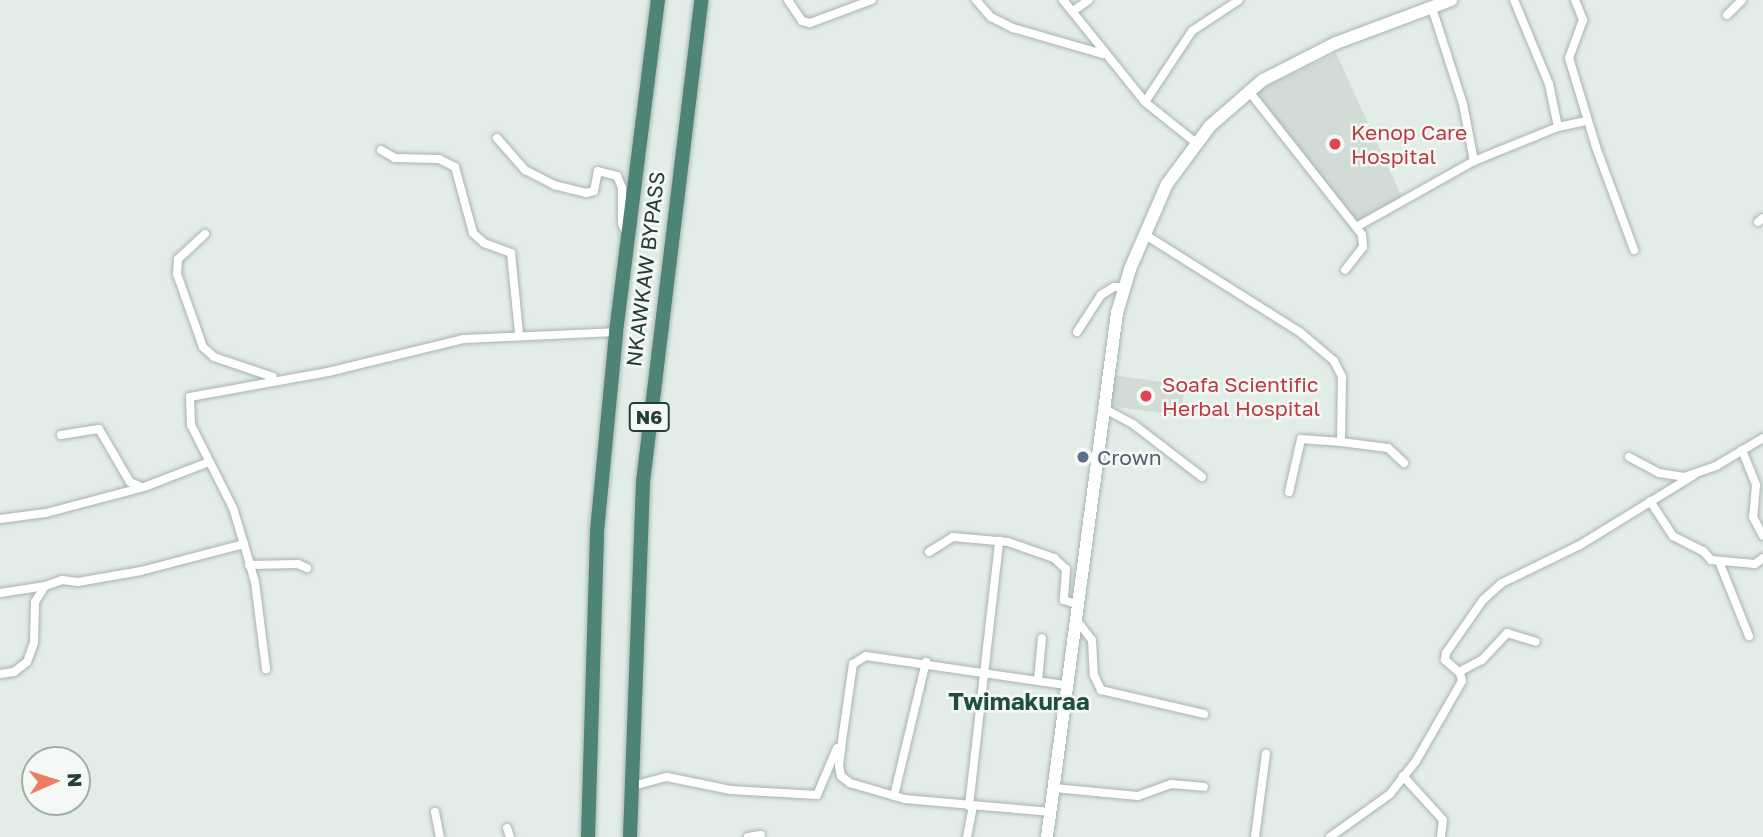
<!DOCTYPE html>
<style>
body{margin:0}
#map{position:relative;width:1763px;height:837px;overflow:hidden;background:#e3ede8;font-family:"Golos Text",sans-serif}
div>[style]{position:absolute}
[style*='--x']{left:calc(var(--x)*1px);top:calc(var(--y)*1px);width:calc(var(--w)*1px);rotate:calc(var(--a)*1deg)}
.built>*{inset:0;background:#d2dcd7;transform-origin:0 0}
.roads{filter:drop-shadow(0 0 2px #a6b5af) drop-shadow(0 0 2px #a6b5af)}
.minor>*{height:8px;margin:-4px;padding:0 4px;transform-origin:4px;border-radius:4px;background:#fff}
.secondary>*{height:12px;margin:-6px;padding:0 6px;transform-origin:6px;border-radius:6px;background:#fff}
.trunk>*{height:14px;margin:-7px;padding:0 7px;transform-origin:7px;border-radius:7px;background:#4d8475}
.dots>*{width:19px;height:19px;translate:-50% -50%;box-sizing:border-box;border:4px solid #f4f9f6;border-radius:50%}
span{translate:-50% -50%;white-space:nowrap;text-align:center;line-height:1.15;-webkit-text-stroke:5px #f4f9f6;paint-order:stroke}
.shield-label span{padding:2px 5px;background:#f4f9f6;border:2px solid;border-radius:5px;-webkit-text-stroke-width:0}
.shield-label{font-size:19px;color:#243d35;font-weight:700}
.health-label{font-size:21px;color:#be3a42}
.left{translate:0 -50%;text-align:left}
.street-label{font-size:21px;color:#243d35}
.service-label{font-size:21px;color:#4e5e75}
.quarter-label{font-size:24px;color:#204f41;font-weight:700}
.north{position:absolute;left:21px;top:746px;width:70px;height:70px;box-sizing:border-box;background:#f4f9f6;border:2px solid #a1aea9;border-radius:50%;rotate:87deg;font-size:19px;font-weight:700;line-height:28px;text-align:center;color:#243d35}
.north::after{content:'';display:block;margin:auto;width:24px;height:32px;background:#ed7d61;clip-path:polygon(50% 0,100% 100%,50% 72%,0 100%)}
</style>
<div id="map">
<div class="built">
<i style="clip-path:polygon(1336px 53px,1402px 197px,1350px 228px,1255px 92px)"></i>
<i style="left:1113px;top:375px;width:73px;height:31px;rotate:8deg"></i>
</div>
<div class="roads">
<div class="minor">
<i style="--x:788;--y:0;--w:25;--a:56"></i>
<i style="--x:802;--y:21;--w:8;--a:14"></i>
<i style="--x:810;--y:23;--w:66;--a:-20.4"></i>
<i style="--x:976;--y:0;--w:23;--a:49"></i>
<i style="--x:991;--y:17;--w:25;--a:27"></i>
<i style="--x:1013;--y:28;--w:94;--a:16.1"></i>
<i style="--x:1063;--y:0;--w:131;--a:51.2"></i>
<i style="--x:1145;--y:102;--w:65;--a:38.8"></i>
<i style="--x:1514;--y:0;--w:91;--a:67.4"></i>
<i style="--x:1549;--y:84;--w:44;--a:78.2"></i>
<i style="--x:1575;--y:0;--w:22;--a:68"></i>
<i style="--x:1583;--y:20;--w:40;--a:110.2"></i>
<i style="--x:1569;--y:58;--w:93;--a:73.1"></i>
<i style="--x:1596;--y:147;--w:110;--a:69.7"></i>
<i style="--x:1432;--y:8;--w:101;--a:72.1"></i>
<i style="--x:1463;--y:104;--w:58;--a:79.1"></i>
<i style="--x:1073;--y:11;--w:19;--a:-35"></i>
<i style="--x:1727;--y:15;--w:21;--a:-45"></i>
<i style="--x:1248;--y:90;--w:184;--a:51.8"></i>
<i style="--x:1362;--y:235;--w:12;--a:85"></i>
<i style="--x:1363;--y:247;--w:29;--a:128"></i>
<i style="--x:1145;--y:102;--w:85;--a:-56.5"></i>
<i style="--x:1192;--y:31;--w:56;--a:-33.4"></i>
<i style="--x:497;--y:138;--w:43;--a:48.8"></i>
<i style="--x:525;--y:170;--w:33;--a:27"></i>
<i style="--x:554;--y:185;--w:33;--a:14"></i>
<i style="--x:586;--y:193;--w:8;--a:-14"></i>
<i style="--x:594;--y:191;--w:20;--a:-79"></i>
<i style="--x:598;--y:171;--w:20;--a:15"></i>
<i style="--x:617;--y:176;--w:13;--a:67"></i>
<i style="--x:622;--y:188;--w:36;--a:90"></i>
<i style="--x:622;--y:224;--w:10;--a:61"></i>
<i style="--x:381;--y:150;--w:16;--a:30"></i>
<i style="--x:395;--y:158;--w:44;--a:1.3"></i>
<i style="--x:439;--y:159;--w:18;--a:27"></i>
<i style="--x:455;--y:167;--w:68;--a:74.7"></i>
<i style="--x:473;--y:233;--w:15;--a:42"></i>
<i style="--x:484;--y:243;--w:29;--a:20"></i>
<i style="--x:511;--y:253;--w:80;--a:84.3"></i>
<i style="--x:1758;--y:222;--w:6;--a:-39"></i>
<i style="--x:1358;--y:226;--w:133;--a:-29.3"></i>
<i style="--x:1474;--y:161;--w:91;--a:-22"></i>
<i style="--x:1558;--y:127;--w:30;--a:-12"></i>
<i style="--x:205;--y:234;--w:37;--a:137"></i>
<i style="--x:178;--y:259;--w:15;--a:94"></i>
<i style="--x:177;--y:274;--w:77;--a:70.4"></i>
<i style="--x:203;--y:347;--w:15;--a:42"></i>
<i style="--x:214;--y:357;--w:62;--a:18.7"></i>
<i style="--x:1144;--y:234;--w:186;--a:32.2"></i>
<i style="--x:1301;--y:333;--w:43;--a:40.3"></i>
<i style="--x:1334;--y:361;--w:18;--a:63"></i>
<i style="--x:1342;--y:377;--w:65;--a:90.9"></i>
<i style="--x:1341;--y:442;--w:47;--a:7.3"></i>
<i style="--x:1388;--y:448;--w:22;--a:43"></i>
<i style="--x:1077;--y:332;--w:44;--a:-57"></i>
<i style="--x:1101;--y:295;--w:15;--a:-32"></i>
<i style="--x:1114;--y:287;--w:10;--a:0"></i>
<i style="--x:1103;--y:408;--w:34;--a:28"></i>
<i style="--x:1133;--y:424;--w:87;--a:37.5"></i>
<i style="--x:61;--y:435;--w:38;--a:-9"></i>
<i style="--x:99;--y:429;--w:61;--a:59.7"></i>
<i style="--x:130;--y:482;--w:12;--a:24"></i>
<i style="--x:1742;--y:450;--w:38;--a:68"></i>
<i style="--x:1756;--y:485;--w:32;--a:95"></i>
<i style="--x:1753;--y:517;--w:21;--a:62"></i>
<i style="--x:1629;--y:457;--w:34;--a:28"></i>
<i style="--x:1659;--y:473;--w:25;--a:9"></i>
<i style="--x:1684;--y:477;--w:34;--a:-19"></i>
<i style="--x:1716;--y:466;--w:55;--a:-30.8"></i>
<i style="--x:1289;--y:492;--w:54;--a:-77.2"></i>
<i style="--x:1301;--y:439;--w:40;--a:4.3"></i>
<i style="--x:1650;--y:501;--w:42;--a:56.7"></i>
<i style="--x:1673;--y:536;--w:34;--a:27"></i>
<i style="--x:1703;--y:551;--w:12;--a:48"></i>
<i style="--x:1711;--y:560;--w:44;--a:5.2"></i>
<i style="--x:1755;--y:564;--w:10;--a:-37"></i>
<i style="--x:0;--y:519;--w:46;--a:-7.4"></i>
<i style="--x:46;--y:513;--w:101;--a:-14.9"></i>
<i style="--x:144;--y:487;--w:67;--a:-20.9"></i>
<i style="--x:244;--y:544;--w:40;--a:74"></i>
<i style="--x:255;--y:582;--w:88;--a:82.8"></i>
<i style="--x:929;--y:552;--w:28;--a:-32"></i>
<i style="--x:953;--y:537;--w:55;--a:5.2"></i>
<i style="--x:1008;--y:542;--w:49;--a:19.2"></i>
<i style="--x:1054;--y:558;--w:16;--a:43"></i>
<i style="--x:1066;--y:569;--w:31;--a:94"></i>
<i style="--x:1064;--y:600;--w:16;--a:18"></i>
<i style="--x:1720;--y:564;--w:78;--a:68.1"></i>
<i style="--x:249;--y:565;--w:49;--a:-1.2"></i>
<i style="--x:298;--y:564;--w:10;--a:24"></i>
<i style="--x:0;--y:593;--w:46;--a:-8.8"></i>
<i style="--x:1077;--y:621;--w:24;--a:52"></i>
<i style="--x:1092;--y:640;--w:35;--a:87"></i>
<i style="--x:1094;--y:675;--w:17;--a:65"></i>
<i style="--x:1101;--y:690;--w:106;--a:13.1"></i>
<i style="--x:1459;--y:672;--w:26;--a:-28"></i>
<i style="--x:1482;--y:660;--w:37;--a:-47"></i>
<i style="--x:1507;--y:633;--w:30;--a:17"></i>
<i style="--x:0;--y:674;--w:14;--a:-8"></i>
<i style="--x:14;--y:672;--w:16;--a:-38"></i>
<i style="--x:27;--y:662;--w:20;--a:-70"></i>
<i style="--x:34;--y:643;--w:41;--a:-88.6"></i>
<i style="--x:35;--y:602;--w:19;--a:-58"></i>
<i style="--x:45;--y:586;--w:18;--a:-19"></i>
<i style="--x:62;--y:580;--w:16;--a:7"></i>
<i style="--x:78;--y:582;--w:64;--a:-9.9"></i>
<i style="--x:141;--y:571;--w:106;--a:-14.7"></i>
<i style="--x:244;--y:544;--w:38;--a:-107"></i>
<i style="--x:233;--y:508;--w:93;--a:-116.8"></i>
<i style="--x:191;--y:425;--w:28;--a:-92"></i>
<i style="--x:190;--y:397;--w:140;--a:-10.3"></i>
<i style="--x:328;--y:372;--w:139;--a:-13.7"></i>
<i style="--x:463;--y:339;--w:153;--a:-2.6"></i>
<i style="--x:1038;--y:680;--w:42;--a:-84.6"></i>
<i style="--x:1403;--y:776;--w:59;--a:47.7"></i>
<i style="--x:1443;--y:820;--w:17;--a:97"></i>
<i style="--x:629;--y:787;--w:39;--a:-15"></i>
<i style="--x:667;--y:777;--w:65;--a:11.5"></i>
<i style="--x:731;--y:790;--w:86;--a:3.3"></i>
<i style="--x:817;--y:795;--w:51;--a:-66.9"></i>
<i style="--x:1054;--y:788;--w:84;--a:5.4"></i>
<i style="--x:1138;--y:796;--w:35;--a:-20"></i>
<i style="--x:1171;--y:784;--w:33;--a:5"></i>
<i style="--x:894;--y:796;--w:138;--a:-76.6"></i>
<i style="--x:969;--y:806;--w:267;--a:-83.5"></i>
<i style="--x:435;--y:812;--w:25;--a:79"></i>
<i style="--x:1051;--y:812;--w:147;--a:-174.9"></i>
<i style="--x:905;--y:799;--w:57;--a:-163.8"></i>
<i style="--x:850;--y:783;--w:11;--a:-142"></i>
<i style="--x:841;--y:776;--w:10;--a:-101"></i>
<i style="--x:839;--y:766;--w:32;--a:-83"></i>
<i style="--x:843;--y:734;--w:71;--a:-81.9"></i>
<i style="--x:853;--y:664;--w:15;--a:-32"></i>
<i style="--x:866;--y:656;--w:202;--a:8.3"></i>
<i style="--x:507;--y:828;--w:9;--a:72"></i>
<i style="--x:748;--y:837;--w:13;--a:-9"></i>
<i style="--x:967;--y:837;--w:32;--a:-79"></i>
<i style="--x:1255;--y:837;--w:84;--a:-82.5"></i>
<i style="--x:1330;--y:837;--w:74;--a:-35.6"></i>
<i style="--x:1390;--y:794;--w:42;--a:-51.8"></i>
<i style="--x:1416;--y:761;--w:92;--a:-60.1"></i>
<i style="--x:1462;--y:681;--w:8;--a:-104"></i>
<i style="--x:1460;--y:673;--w:20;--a:-139"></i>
<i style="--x:1445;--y:660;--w:7;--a:-82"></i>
<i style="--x:1446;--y:653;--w:65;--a:-55.1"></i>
<i style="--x:1483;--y:600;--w:25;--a:-42"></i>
<i style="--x:1502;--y:583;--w:87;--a:-26"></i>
<i style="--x:1580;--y:545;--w:134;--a:-31.6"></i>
</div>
<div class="secondary">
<i style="--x:1047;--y:837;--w:529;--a:-82.39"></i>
<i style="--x:1117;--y:313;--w:46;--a:-73.5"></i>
<i style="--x:1130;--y:269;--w:93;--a:-66.5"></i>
<i style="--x:1167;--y:184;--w:72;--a:-53.4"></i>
<i style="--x:1210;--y:126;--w:70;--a:-41"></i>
<i style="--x:1263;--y:80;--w:82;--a:-26.9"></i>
<i style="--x:1336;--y:43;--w:123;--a:-20.5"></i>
</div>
<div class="trunk">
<i style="--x:588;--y:837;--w:306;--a:-88.3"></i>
<i style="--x:597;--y:531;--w:200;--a:-84.5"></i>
<i style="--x:616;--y:332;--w:335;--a:-82.8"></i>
<i style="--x:630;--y:837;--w:355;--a:-87.9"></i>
<i style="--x:643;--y:482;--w:485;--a:-83.1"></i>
</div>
</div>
<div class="dots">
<i style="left:1335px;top:144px;background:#e0444e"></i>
<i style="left:1146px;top:396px;background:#e0444e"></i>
<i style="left:1083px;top:457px;background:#5c6f8a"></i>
</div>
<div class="shield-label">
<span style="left:649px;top:417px">N6</span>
</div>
<div class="health-label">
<span class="left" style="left:1351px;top:144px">Kenop Care<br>Hospital</span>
<span class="left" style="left:1162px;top:396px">Soafa Scientific<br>Herbal Hospital</span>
</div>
<div class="street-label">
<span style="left:645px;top:269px;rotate:-83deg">NKAWKAW BYPASS</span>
</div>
<div class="service-label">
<span class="left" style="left:1097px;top:457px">Crown</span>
</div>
<div class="quarter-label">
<span style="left:1019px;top:701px">Twimakuraa</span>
</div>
<div class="north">N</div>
</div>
